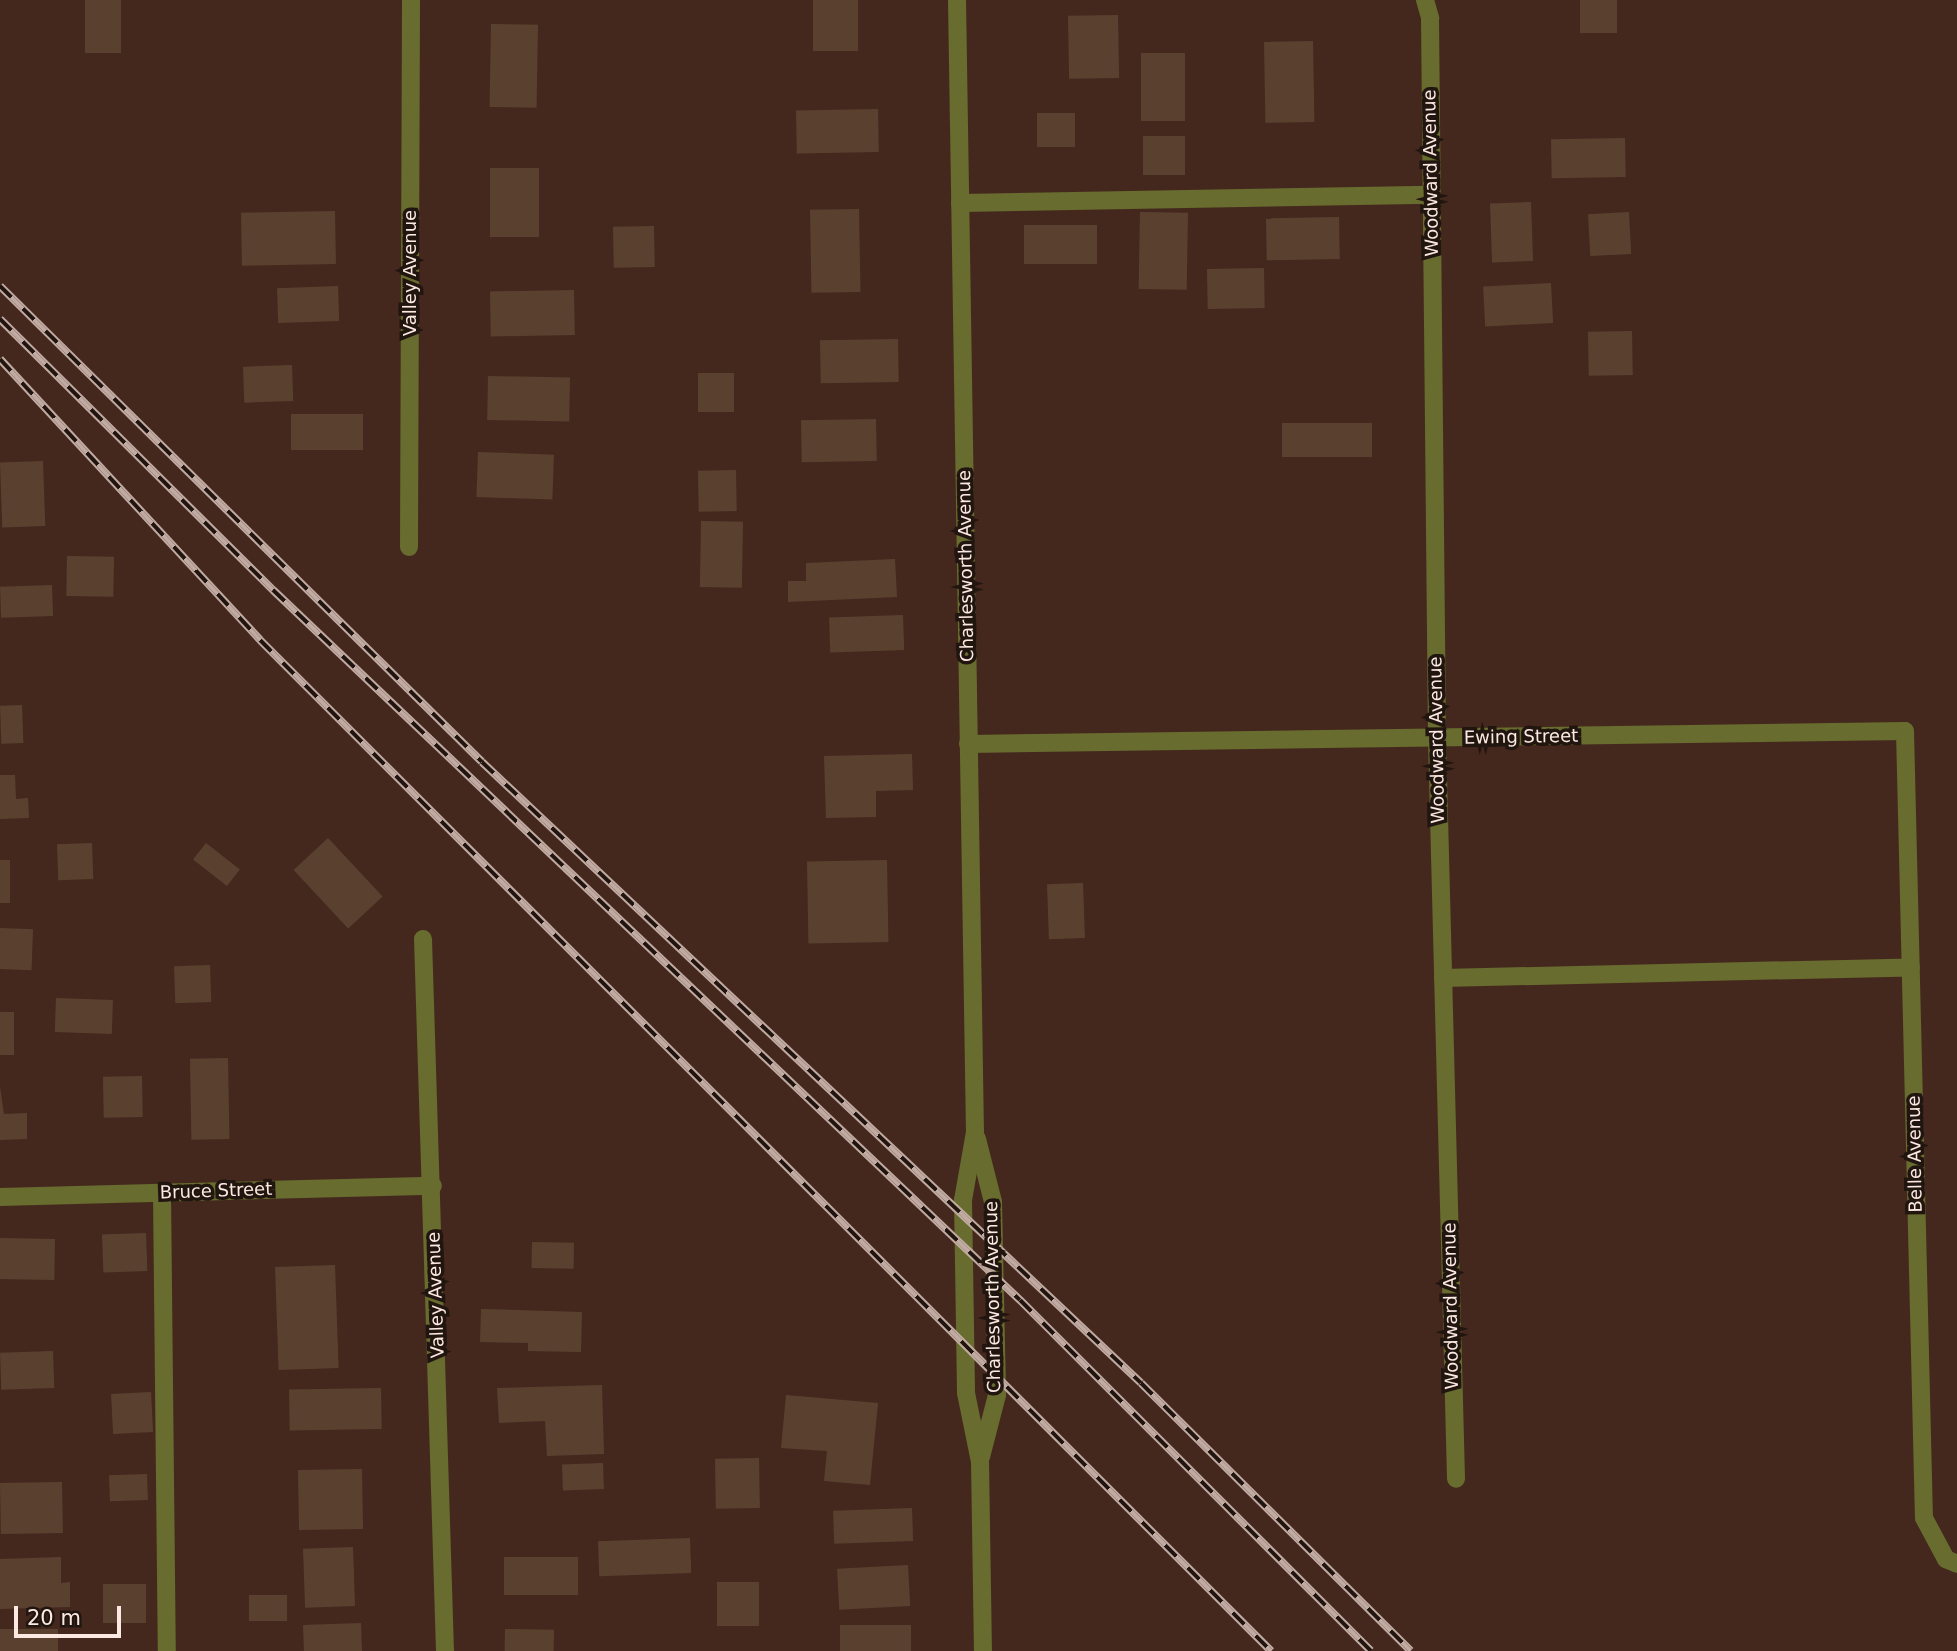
<!DOCTYPE html>
<style>
body{margin:0}
#map{position:relative;width:1957px;height:1651px;overflow:hidden;background:#44281e;font-family:"DejaVu Sans",sans-serif}
div>[style]{position:absolute}
[style*='--x']{left:calc(var(--x)*1px);top:calc(var(--y)*1px);width:calc(var(--w)*1px);rotate:calc(var(--a)*1deg)}
.building>*{inset:0;background:#5a412f;transform-origin:0 0}
.service>*{height:18px;margin:-9px;padding:0 9px;transform-origin:9px;border-radius:9px;background:#686c2e}
.minor>*{height:18px;margin:-9px;padding:0 9px;transform-origin:9px;border-radius:9px;background:#686c2e}
.rail>*{height:8px;margin-top:-4px;transform-origin:0;background:repeating-linear-gradient(90deg,#211510 0 16px,#c0aaa2 0 32px);box-sizing:border-box;border-block:2px solid #c0aaa2}
span{translate:-50% -50%;white-space:nowrap;text-align:center;line-height:1.15;-webkit-text-stroke:7px #211510;paint-order:stroke}
.street-label{font-size:18px;color:#fce9e2}
.scale{position:absolute;left:14px;top:1606px;width:107px;height:32px;box-sizing:border-box;border:4px solid #fce9e2;border-top:0;padding-left:9px;font-size:21px;line-height:24px;white-space:nowrap;color:#fce9e2;-webkit-text-stroke:5px #211510;paint-order:stroke}
</style>
<div id="map">
<div class="building">
<i style="left:85px;top:0;width:36px;height:53px"></i>
<i style="left:813px;top:0;width:45px;height:51px"></i>
<i style="left:1580px;top:0;width:37px;height:33px"></i>
<i style="left:1118px;top:15px;width:63px;height:50px;rotate:89deg"></i>
<i style="left:491px;top:24px;width:47px;height:83px;rotate:1deg"></i>
<i style="left:1313px;top:41px;width:81px;height:49px;rotate:89deg"></i>
<i style="left:1141px;top:53px;width:44px;height:68px"></i>
<i style="left:878px;top:109px;width:43px;height:82px;rotate:89deg"></i>
<i style="left:1075px;top:113px;width:34px;height:38px;rotate:90deg"></i>
<i style="left:1143px;top:136px;width:42px;height:39px"></i>
<i style="left:1625px;top:138px;width:39px;height:74px;rotate:89deg"></i>
<i style="left:490px;top:168px;width:49px;height:69px"></i>
<i style="left:1531px;top:202px;width:59px;height:41px;rotate:88deg"></i>
<i style="left:859px;top:209px;width:83px;height:49px;rotate:89deg"></i>
<i style="left:335px;top:211px;width:53px;height:94px;rotate:89deg"></i>
<i style="left:1140px;top:212px;width:48px;height:77px;rotate:1deg"></i>
<i style="left:1629px;top:212px;width:42px;height:41px;rotate:87deg"></i>
<i style="left:1339px;top:217px;width:42px;height:73px;rotate:89deg"></i>
<i style="left:1097px;top:225px;width:39px;height:73px;rotate:90deg"></i>
<i style="left:654px;top:226px;width:41px;height:41px;rotate:89deg"></i>
<i style="left:1264px;top:268px;width:40px;height:57px;rotate:89deg"></i>
<i style="left:1551px;top:283px;width:40px;height:68px;rotate:87deg"></i>
<i style="left:338px;top:286px;width:35px;height:61px;rotate:88deg"></i>
<i style="left:574px;top:290px;width:45px;height:84px;rotate:89deg"></i>
<i style="left:1632px;top:331px;width:44px;height:44px;rotate:89deg"></i>
<i style="left:898px;top:339px;width:43px;height:78px;rotate:89deg"></i>
<i style="left:292px;top:365px;width:36px;height:49px;rotate:88deg"></i>
<i style="left:698px;top:373px;width:36px;height:39px"></i>
<i style="left:488px;top:376px;width:82px;height:44px;rotate:1deg"></i>
<i style="left:363px;top:414px;width:36px;height:72px;rotate:90deg"></i>
<i style="left:876px;top:419px;width:42px;height:75px;rotate:89deg"></i>
<i style="left:1372px;top:423px;width:34px;height:90px;rotate:90deg"></i>
<i style="left:478px;top:452px;width:76px;height:45px;rotate:2deg"></i>
<i style="left:43px;top:461px;width:65px;height:43px;rotate:88deg"></i>
<i style="left:736px;top:470px;width:41px;height:38px;rotate:89deg"></i>
<i style="left:701px;top:521px;width:42px;height:66px;rotate:1deg"></i>
<i style="left:67px;top:556px;width:47px;height:40px;rotate:1deg"></i>
<i style="clip-path:polygon(895px 559px,897px 597px,788px 602px,788px 581px,806px 581px,806px 563px)"></i>
<i style="left:52px;top:585px;width:31px;height:52px;rotate:88deg"></i>
<i style="left:903px;top:615px;width:35px;height:74px;rotate:88deg"></i>
<i style="left:22px;top:705px;width:38px;height:22px;rotate:88deg"></i>
<i style="clip-path:polygon(912px 754px,913px 790px,876px 791px,876px 817px,826px 818px,824px 756px)"></i>
<i style="clip-path:polygon(0 775px,15px 775px,16px 799px,28px 798px,29px 818px,0 819px)"></i>
<i style="left:328px;top:838px;width:80px;height:47px;rotate:47deg"></i>
<i style="left:92px;top:843px;width:36px;height:35px;rotate:88deg"></i>
<i style="left:206px;top:843px;width:43px;height:21px;rotate:38deg"></i>
<i style="left:0;top:860px;width:10px;height:43px"></i>
<i style="left:887px;top:860px;width:82px;height:80px;rotate:89deg"></i>
<i style="left:1083px;top:883px;width:55px;height:36px;rotate:88deg"></i>
<i style="left:0;top:928px;width:33px;height:41px;rotate:2deg"></i>
<i style="left:210px;top:965px;width:37px;height:36px;rotate:88deg"></i>
<i style="left:56px;top:998px;width:57px;height:34px;rotate:2deg"></i>
<i style="left:0;top:1012px;width:14px;height:43px"></i>
<i style="left:228px;top:1058px;width:81px;height:38px;rotate:89deg"></i>
<i style="left:142px;top:1076px;width:41px;height:39px;rotate:89deg"></i>
<i style="clip-path:polygon(0 1087px,4px 1114px,27px 1113px,27px 1139px,0 1140px)"></i>
<i style="left:146px;top:1233px;width:38px;height:44px;rotate:88deg"></i>
<i style="left:0;top:1238px;width:55px;height:41px;rotate:1deg"></i>
<i style="left:532px;top:1242px;width:42px;height:26px;rotate:1deg"></i>
<i style="left:335px;top:1265px;width:103px;height:60px;rotate:88deg"></i>
<i style="clip-path:polygon(481px 1309px,582px 1312px,581px 1352px,528px 1351px,528px 1343px,480px 1342px)"></i>
<i style="left:53px;top:1351px;width:37px;height:53px;rotate:88deg"></i>
<i style="clip-path:polygon(602px 1385px,604px 1454px,547px 1456px,545px 1421px,499px 1423px,497px 1388px)"></i>
<i style="left:381px;top:1388px;width:41px;height:92px;rotate:89deg"></i>
<i style="left:151px;top:1392px;width:40px;height:40px;rotate:87deg"></i>
<i style="clip-path:polygon(786px 1395px,878px 1403px,870px 1485px,824px 1481px,827px 1451px,781px 1448px)"></i>
<i style="left:759px;top:1458px;width:50px;height:44px;rotate:89deg"></i>
<i style="left:603px;top:1463px;width:26px;height:41px;rotate:88deg"></i>
<i style="left:362px;top:1469px;width:60px;height:64px;rotate:89deg"></i>
<i style="left:147px;top:1474px;width:26px;height:38px;rotate:88deg"></i>
<i style="left:62px;top:1482px;width:51px;height:62px;rotate:89deg"></i>
<i style="left:912px;top:1508px;width:33px;height:79px;rotate:88deg"></i>
<i style="left:690px;top:1538px;width:35px;height:92px;rotate:88deg"></i>
<i style="left:353px;top:1547px;width:59px;height:50px;rotate:88deg"></i>
<i style="clip-path:polygon(61px 1557px,61px 1583px,70px 1582px,70px 1607px,0 1609px,0 1559px)"></i>
<i style="left:578px;top:1557px;width:38px;height:74px;rotate:90deg"></i>
<i style="left:908px;top:1565px;width:41px;height:71px;rotate:87deg"></i>
<i style="left:717px;top:1582px;width:42px;height:44px"></i>
<i style="left:146px;top:1584px;width:39px;height:43px;rotate:90deg"></i>
<i style="left:249px;top:1595px;width:38px;height:26px"></i>
<i style="left:361px;top:1623px;width:28px;height:58px;rotate:88deg"></i>
<i style="left:840px;top:1625px;width:71px;height:26px"></i>
<i style="left:58px;top:1629px;width:22px;height:58px;rotate:90deg"></i>
<i style="left:505px;top:1629px;width:49px;height:22px;rotate:1deg"></i>
</div>
<div class="service">
<i style="--x:960;--y:203;--w:471;--a:-1"></i>
<i style="--x:1443;--y:978;--w:468;--a:-1.3"></i>
<i style="--x:162;--y:1193;--w:458;--a:89.4"></i>
</div>
<div class="minor">
<i style="--x:957;--y:0;--w:1132;--a:89.09"></i>
<i style="--x:975;--y:1132;--w:69;--a:100"></i>
<i style="--x:963;--y:1200;--w:193;--a:89.1"></i>
<i style="--x:966;--y:1393;--w:70;--a:78.5"></i>
<i style="--x:980;--y:1462;--w:189;--a:89.1"></i>
<i style="--x:1425;--y:0;--w:19;--a:74"></i>
<i style="--x:1430;--y:18;--w:720;--a:89.44"></i>
<i style="--x:1437;--y:738;--w:741;--a:88.53"></i>
<i style="--x:409;--y:547;--w:547;--a:-89.79"></i>
<i style="--x:968;--y:744;--w:937;--a:-0.79"></i>
<i style="--x:1905;--y:731;--w:787;--a:88.62"></i>
<i style="--x:1924;--y:1518;--w:47;--a:61.8"></i>
<i style="--x:1946;--y:1559;--w:12;--a:24"></i>
<i style="--x:423;--y:939;--w:712;--a:88.23"></i>
<i style="--x:977;--y:1139;--w:65;--a:75.7"></i>
<i style="--x:993;--y:1202;--w:193;--a:88.8"></i>
<i style="--x:997;--y:1395;--w:64;--a:104.5"></i>
<i style="--x:0;--y:1197;--w:433;--a:-1.5"></i>
</div>
<div class="rail">
<i style="--x:0;--y:286;--w:677;--a:44.64"></i>
<i style="--x:482;--y:762;--w:905;--a:43.3"></i>
<i style="--x:1141;--y:1383;--w:380;--a:44.8"></i>
<i style="--x:0;--y:319;--w:385;--a:44.8"></i>
<i style="--x:273;--y:590;--w:1031;--a:43.55"></i>
<i style="--x:1020;--y:1300;--w:496;--a:45"></i>
<i style="--x:0;--y:359;--w:383;--a:47.2"></i>
<i style="--x:260;--y:640;--w:1430;--a:45"></i>
</div>
<div class="street-label">
<span style="left:1431px;top:173px;rotate:-91deg">Woodward Avenue</span>
<span style="left:410px;top:273px;rotate:-90deg">Valley Avenue</span>
<span style="left:966px;top:566px;rotate:-91deg">Charlesworth Avenue</span>
<span style="left:1521px;top:737px;rotate:-1deg">Ewing Street</span>
<span style="left:1437px;top:740px;rotate:-91deg">Woodward Avenue</span>
<span style="left:1915px;top:1154px;rotate:-91deg">Belle Avenue</span>
<span style="left:216px;top:1191px;rotate:-2deg">Bruce Street</span>
<span style="left:436px;top:1295px;rotate:-92deg">Valley Avenue</span>
<span style="left:993px;top:1297px;rotate:-91deg">Charlesworth Avenue</span>
<span style="left:1451px;top:1306px;rotate:-91deg">Woodward Avenue</span>
</div>
<div class="scale">20 m</div>
</div>
